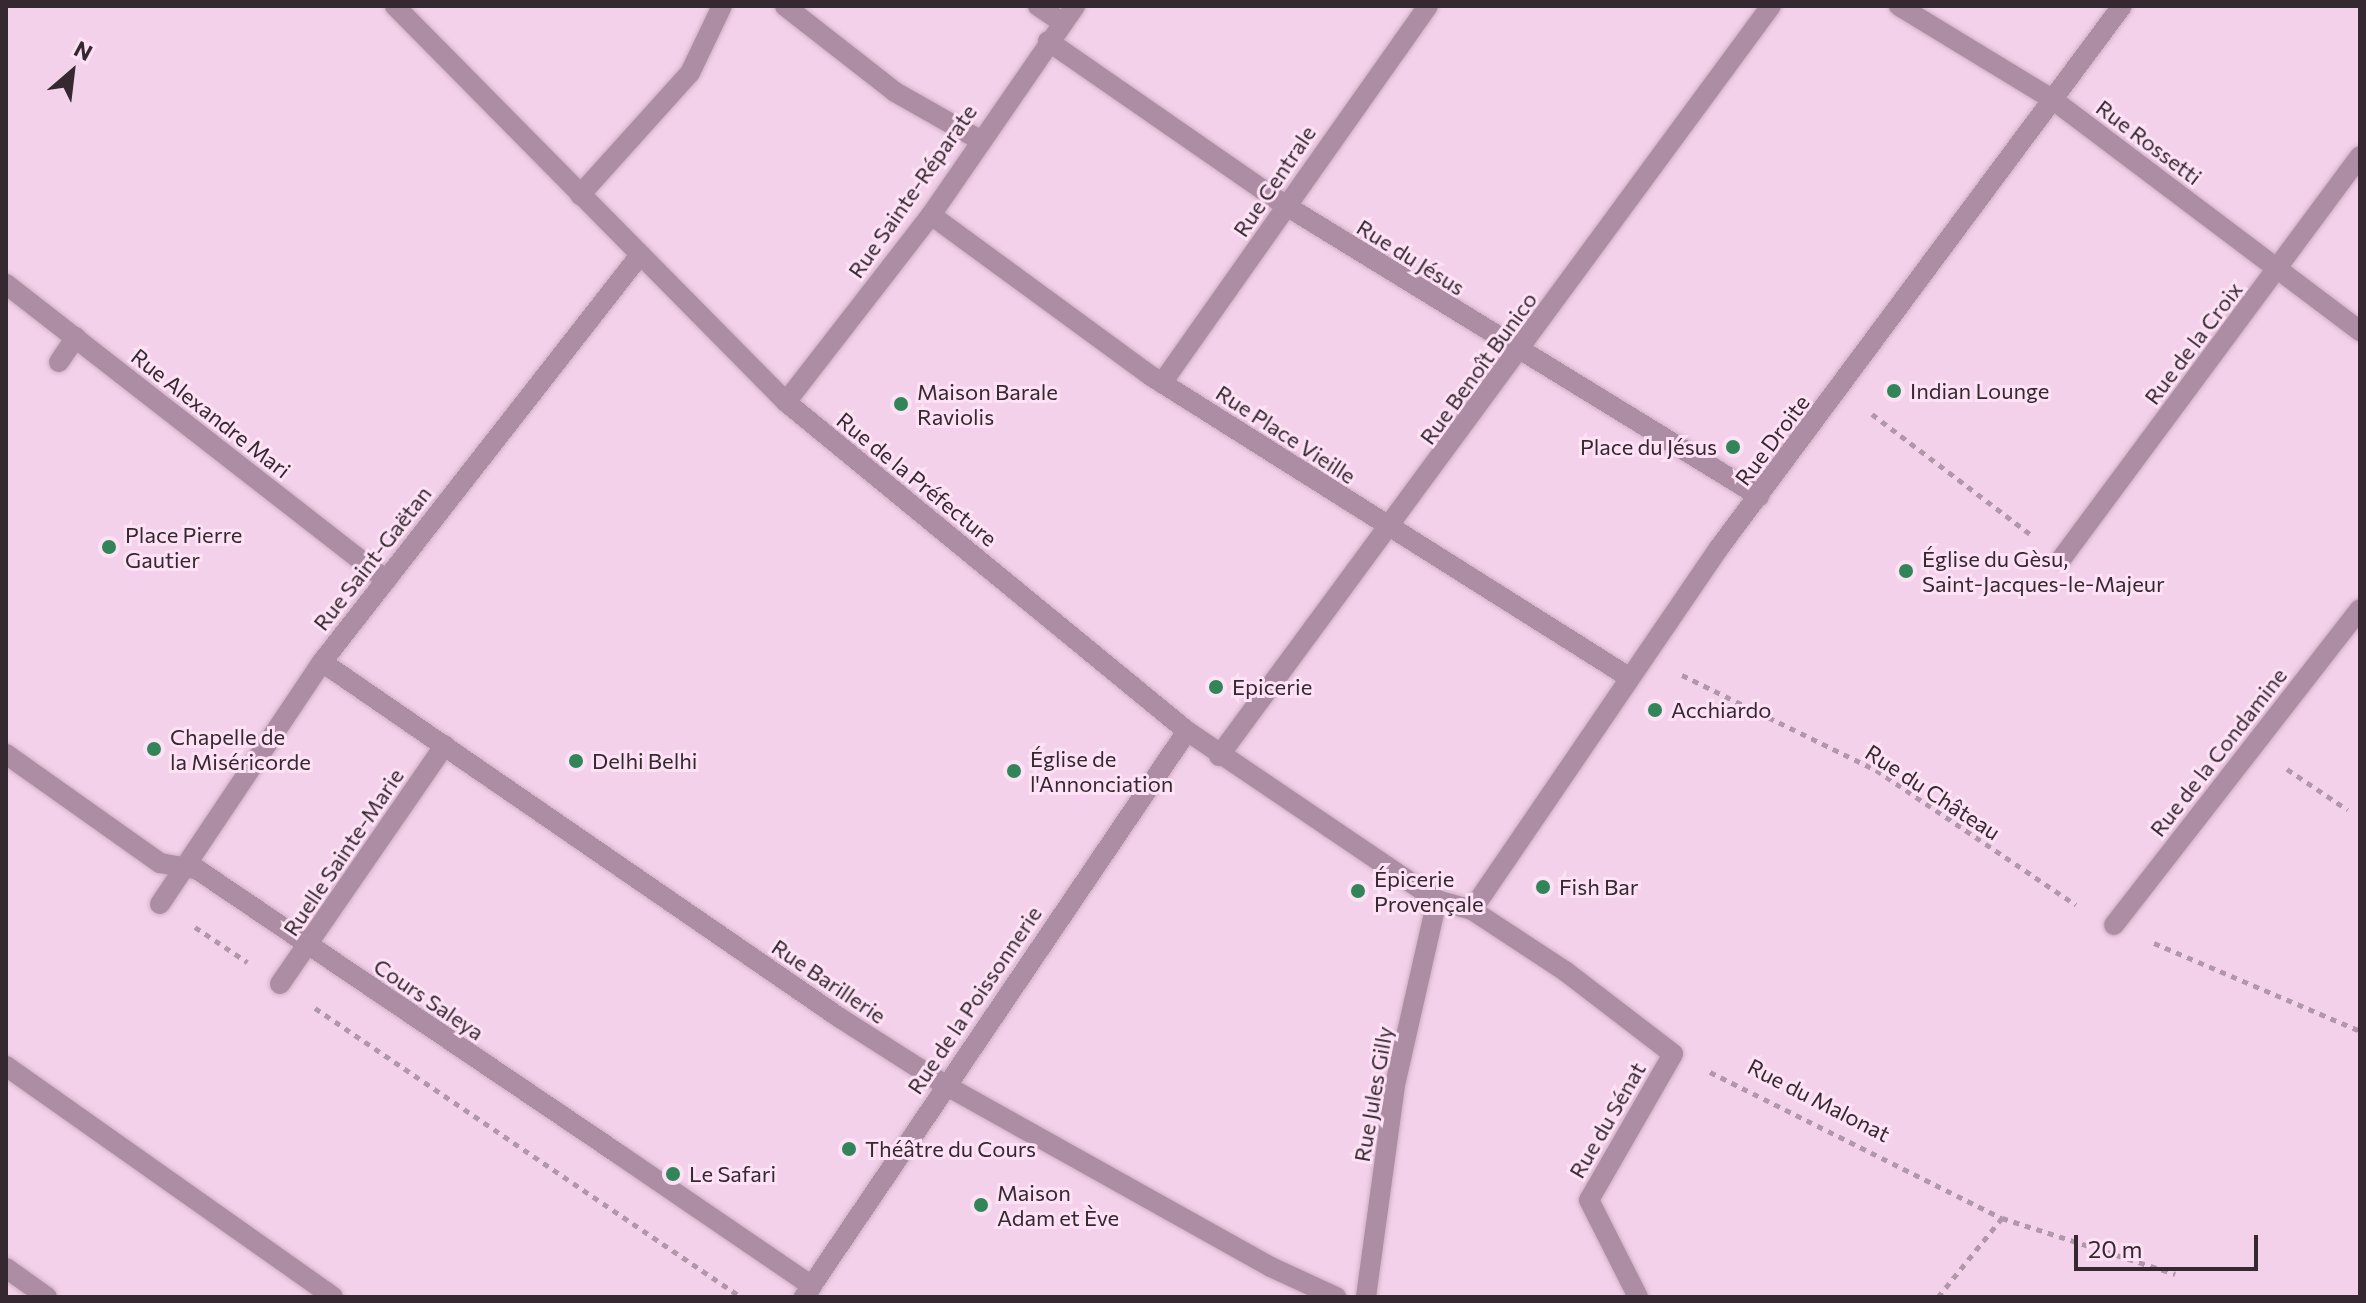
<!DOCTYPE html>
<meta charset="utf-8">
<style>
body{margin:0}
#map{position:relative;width:2366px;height:1303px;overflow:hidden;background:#f4d1ea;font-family:Commissioner,sans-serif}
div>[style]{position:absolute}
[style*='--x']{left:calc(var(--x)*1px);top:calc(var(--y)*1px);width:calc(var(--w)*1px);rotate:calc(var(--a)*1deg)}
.path>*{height:5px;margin-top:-2.5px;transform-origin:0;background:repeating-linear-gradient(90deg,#b296aa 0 6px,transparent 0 12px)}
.roads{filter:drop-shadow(0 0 2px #ceafc5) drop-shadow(0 0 2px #ceafc5)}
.minor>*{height:20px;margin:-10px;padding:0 10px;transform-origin:10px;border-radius:10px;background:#ac8da3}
.dots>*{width:22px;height:22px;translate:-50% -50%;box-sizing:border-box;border:4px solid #fde1f5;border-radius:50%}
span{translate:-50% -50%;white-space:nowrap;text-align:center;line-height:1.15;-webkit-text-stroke:6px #fde1f5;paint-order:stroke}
.street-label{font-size:22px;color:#352831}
.poi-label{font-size:22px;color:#352831}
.left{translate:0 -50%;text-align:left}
.right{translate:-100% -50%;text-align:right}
.frame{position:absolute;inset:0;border:8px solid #352831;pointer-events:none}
.north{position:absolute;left:32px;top:32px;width:80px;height:80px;-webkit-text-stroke:6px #fde1f5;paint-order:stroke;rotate:28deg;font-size:22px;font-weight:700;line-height:32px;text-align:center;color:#352831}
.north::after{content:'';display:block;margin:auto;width:28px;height:36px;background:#352831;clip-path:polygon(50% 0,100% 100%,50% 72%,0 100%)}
.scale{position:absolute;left:2074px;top:1235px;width:184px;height:36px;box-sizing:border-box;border:4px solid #352831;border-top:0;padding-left:10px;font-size:24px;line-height:28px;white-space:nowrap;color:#352831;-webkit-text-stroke:6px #fde1f5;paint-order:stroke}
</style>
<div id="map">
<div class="path">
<i style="--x:1872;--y:414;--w:198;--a:37.2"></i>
<i style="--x:1682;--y:675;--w:216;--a:26.1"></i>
<i style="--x:1876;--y:770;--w:241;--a:34"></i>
<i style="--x:2287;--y:769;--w:73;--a:33.9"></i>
<i style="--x:195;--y:927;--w:63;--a:33.9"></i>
<i style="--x:2154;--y:943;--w:224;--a:23.1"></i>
<i style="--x:315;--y:1008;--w:515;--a:34.15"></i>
<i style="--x:1710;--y:1072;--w:326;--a:26.6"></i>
<i style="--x:2002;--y:1218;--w:182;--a:17.9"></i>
<i style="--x:1938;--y:1297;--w:102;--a:-51"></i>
</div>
<div class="roads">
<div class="minor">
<i style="--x:395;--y:6;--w:557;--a:45.36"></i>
<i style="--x:786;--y:402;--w:519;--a:39.37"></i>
<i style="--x:1187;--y:731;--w:302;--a:34.1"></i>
<i style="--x:1437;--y:900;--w:36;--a:16"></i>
<i style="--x:1472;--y:910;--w:111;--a:33.3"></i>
<i style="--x:1565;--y:971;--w:136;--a:37.5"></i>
<i style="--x:1673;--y:1054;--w:168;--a:119.9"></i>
<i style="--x:1589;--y:1200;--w:109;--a:63.2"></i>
<i style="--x:785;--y:6;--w:140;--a:38"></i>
<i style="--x:895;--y:92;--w:95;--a:29.5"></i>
<i style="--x:1038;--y:6;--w:29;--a:34"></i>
<i style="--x:1899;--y:6;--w:179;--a:31.3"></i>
<i style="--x:2052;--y:99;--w:386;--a:37"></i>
<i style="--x:1048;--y:41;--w:292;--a:34.7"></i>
<i style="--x:1288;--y:207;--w:553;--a:31.53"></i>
<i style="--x:580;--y:195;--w:164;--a:-48"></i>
<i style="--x:690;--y:73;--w:74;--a:-64.5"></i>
<i style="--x:931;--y:215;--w:273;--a:36.2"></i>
<i style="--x:1151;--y:376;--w:563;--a:32.22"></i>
<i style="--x:6;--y:284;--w:482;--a:37.9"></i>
<i style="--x:59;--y:362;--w:30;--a:-56"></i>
<i style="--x:1162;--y:383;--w:461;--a:-54.8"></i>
<i style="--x:786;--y:402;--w:237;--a:-52.2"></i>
<i style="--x:931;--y:215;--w:254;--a:-55.4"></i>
<i style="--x:2062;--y:558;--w:500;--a:-53.45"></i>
<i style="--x:322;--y:662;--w:629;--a:34.5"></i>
<i style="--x:840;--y:1018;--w:125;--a:32.5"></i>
<i style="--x:945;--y:1085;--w:373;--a:29.2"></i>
<i style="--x:1271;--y:1267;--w:72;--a:24.8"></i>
<i style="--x:6;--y:754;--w:189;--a:35.3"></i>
<i style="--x:160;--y:863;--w:39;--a:10"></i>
<i style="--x:198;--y:870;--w:509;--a:34.03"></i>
<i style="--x:620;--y:1155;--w:232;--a:34.3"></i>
<i style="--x:812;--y:1286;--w:14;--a:126"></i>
<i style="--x:1219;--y:756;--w:931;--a:-53.65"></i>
<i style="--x:160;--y:904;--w:291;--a:-56.2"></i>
<i style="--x:322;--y:662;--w:517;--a:-52"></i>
<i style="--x:1472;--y:910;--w:438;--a:-55.7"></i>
<i style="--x:1719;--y:548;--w:675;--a:-53.37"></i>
<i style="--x:2114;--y:925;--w:400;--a:-52.1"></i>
<i style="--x:280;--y:984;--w:290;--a:-55.4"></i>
<i style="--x:6;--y:1066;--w:400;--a:35.2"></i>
<i style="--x:6;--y:1268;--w:50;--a:35.3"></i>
<i style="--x:804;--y:1297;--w:683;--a:-55.91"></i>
<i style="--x:1366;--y:1297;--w:214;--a:-82.2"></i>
<i style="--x:1395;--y:1085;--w:190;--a:-77.2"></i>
</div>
</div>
<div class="dots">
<i style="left:1894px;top:391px;background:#318558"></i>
<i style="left:901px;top:404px;background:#318558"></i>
<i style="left:1733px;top:447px;background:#318558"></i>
<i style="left:109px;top:547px;background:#318558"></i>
<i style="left:1906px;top:571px;background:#318558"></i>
<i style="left:1216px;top:687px;background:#318558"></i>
<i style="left:1655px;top:710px;background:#318558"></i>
<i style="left:154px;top:749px;background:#318558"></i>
<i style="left:576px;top:761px;background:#318558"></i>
<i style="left:1014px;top:771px;background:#318558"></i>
<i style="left:1543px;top:887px;background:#318558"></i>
<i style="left:1358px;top:891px;background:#318558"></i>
<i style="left:849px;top:1149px;background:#318558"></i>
<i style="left:673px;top:1174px;background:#318558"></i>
<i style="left:981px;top:1205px;background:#318558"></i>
</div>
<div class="street-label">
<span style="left:2149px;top:142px;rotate:37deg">Rue Rossetti</span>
<span style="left:1274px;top:181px;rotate:-56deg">Rue Centrale</span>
<span style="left:912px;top:191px;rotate:-55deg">Rue Sainte-Réparate</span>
<span style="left:1411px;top:257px;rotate:32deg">Rue du Jésus</span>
<span style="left:2193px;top:343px;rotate:-53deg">Rue de la Croix</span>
<span style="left:1478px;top:368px;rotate:-54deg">Rue Benoît Bunico</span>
<span style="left:211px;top:413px;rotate:38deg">Rue Alexandre Mari</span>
<span style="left:1286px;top:434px;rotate:33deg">Rue Place Vieille</span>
<span style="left:1772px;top:440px;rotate:-53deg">Rue Droite</span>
<span style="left:917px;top:479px;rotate:39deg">Rue de la Préfecture</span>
<span style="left:372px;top:558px;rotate:-52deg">Rue Saint-Gaëtan</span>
<span style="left:2218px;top:752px;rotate:-52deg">Rue de la Condamine</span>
<span style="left:1933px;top:792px;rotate:33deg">Rue du Château</span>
<span style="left:343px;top:852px;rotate:-56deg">Ruelle Sainte-Marie</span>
<span style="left:829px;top:981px;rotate:34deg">Rue Barillerie</span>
<span style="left:429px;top:999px;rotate:34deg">Cours Saleya</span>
<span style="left:974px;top:1000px;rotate:-56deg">Rue de la Poissonnerie</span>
<span style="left:1373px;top:1094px;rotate:-80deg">Rue Jules Gilly</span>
<span style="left:1819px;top:1100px;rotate:27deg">Rue du Malonat</span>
<span style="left:1607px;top:1120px;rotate:-60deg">Rue du Sénat</span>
</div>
<div class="poi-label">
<span class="left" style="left:917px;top:404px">Maison Barale<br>Raviolis</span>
<span class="left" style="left:1910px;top:391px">Indian Lounge</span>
<span class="right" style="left:1717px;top:447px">Place du Jésus</span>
<span class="left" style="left:125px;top:547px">Place Pierre<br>Gautier</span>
<span class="left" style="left:1922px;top:571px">Église du Gèsu,<br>Saint-Jacques-le-Majeur</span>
<span class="left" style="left:1232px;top:687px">Epicerie</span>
<span class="left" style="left:1671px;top:710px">Acchiardo</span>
<span class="left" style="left:170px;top:749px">Chapelle de<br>la Miséricorde</span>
<span class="left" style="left:1030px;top:771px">Église de<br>l'Annonciation</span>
<span class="left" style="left:592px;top:761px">Delhi Belhi</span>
<span class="left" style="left:1374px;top:891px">Épicerie<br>Provençale</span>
<span class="left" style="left:1559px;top:887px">Fish Bar</span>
<span class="left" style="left:865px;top:1149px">Théâtre du Cours</span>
<span class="left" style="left:689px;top:1174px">Le Safari</span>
<span class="left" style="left:997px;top:1205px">Maison<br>Adam et Ève</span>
</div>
<div class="frame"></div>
<div class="north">N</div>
<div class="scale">20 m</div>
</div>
